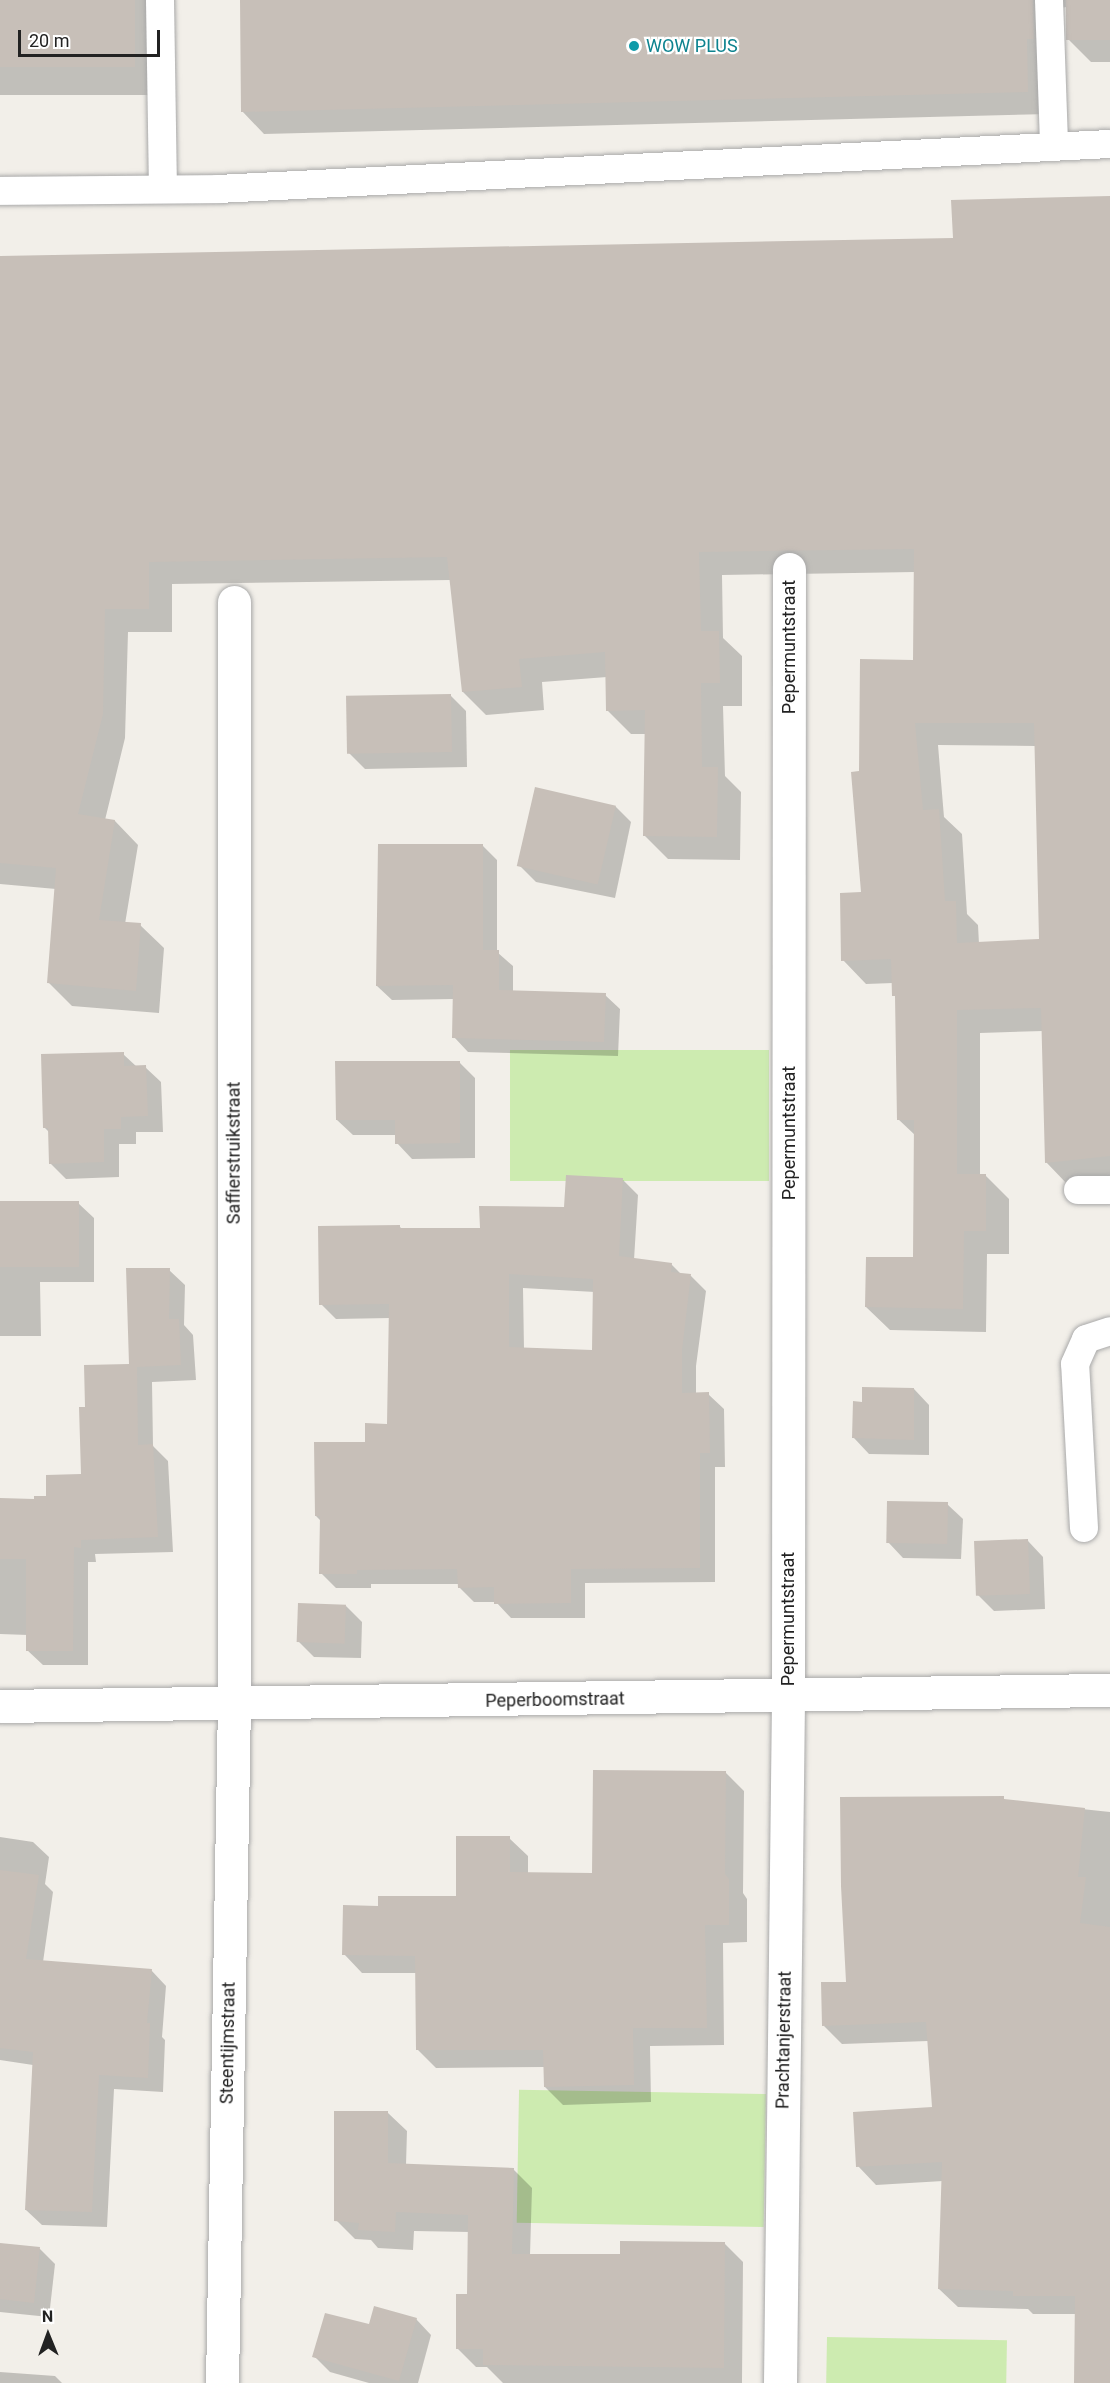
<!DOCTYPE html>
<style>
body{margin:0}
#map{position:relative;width:1110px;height:2383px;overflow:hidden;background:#f2efe9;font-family:Roboto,sans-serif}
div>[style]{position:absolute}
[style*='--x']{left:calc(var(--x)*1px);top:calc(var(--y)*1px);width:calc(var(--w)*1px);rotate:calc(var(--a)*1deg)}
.grass>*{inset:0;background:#cdebb0;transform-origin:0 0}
.shadow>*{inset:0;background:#0003;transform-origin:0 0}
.building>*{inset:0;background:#c7bfb8;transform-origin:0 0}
.roads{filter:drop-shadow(0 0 2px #a9a9a9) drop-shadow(0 0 2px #a9a9a9)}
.service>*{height:28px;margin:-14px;padding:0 14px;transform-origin:14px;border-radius:14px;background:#fff}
.minor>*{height:33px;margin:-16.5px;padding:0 16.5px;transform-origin:16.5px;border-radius:16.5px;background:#fff}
.dots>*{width:16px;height:16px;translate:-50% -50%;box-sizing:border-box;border:3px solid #fff;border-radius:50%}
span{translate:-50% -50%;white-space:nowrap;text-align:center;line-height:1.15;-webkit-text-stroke:4.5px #fff;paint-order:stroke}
.culture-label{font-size:18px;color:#0d838f}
.left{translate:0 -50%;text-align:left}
.street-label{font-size:18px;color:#222}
.north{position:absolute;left:18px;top:2305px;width:60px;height:60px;-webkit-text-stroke:4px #fff;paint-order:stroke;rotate:359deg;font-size:16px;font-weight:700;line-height:24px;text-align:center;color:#222}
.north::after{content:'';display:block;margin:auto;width:21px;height:27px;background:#222;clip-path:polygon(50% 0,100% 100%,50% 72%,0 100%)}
.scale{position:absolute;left:18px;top:30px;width:142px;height:27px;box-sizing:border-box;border:3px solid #222;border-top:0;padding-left:8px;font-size:18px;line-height:21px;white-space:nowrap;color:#222;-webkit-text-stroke:4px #fff;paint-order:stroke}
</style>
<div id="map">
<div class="grass">
<i style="left:769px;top:1050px;width:131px;height:259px;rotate:90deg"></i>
<i style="left:766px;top:2094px;width:133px;height:247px;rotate:91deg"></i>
<i style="left:827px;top:2337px;width:180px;height:46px;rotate:1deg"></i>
</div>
<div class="shadow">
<i style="left:0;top:0;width:161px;height:95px"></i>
<i style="clip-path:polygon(241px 0,1110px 0,1110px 62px,1091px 62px,1068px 39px,1066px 7px,1062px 8px,1050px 114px,264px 134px,242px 111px)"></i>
<i style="clip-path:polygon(evenodd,1110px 197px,1110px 1181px,1069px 1186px,1046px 1162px,1043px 1031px,980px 1033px,980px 1176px,986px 1176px,1009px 1199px,1009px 1254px,987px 1254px,986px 1332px,890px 1330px,866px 1307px,914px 1259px,916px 1136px,898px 1119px,896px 998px,893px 983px,866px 984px,843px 960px,862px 894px,860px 773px,914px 661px,915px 572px,722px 575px,723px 638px,742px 656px,742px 706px,723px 706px,725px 776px,741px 792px,740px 860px,668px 859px,644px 835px,646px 734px,631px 734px,607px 710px,607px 677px,542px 682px,544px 710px,486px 715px,463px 692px,451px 580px,172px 584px,172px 632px,128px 632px,125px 738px,105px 820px,115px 821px,138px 845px,125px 924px,140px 925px,164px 948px,159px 1013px,72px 1006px,49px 983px,56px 889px,0 884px,0 257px,955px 239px,1110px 197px,938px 745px,1036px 746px,1041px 941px,979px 944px,978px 925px,967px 914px,962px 834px,944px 817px,938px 745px)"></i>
<i style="clip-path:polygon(451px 696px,466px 711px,467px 767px,365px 769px,349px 753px)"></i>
<i style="clip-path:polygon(615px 806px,631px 822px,615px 898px,536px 882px,520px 866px)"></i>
<i style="clip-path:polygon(483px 846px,497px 860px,497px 952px,513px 966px,513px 992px,605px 995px,620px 1009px,618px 1056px,468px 1052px,454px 1037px,454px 999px,392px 1000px,377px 986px)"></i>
<i style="clip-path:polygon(123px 1054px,137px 1067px,145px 1067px,161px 1082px,163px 1132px,136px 1132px,136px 1144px,119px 1144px,119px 1177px,66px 1179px,50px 1163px,49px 1132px,44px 1127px)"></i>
<i style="clip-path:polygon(460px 1063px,475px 1078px,475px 1158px,412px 1159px,397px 1143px,397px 1135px,353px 1135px,337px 1120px)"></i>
<i style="clip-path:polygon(evenodd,623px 1180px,638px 1195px,634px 1260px,671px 1264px,682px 1275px,691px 1276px,706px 1291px,696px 1366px,696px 1394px,708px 1394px,724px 1409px,725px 1467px,715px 1467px,715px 1582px,585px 1583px,585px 1618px,511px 1618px,496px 1602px,474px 1602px,459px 1587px,459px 1584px,371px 1584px,371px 1588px,336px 1588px,321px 1573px,321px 1521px,316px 1516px,367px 1443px,388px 1425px,390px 1318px,336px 1319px,321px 1304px,399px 1226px,403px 1230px,481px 1230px,566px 1208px,623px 1180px,523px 1288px,595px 1292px,594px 1352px,524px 1349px,523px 1288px)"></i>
<i style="clip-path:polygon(78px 1203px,94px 1218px,94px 1282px,40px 1282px,41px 1336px,0 1336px,0 1213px)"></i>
<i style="clip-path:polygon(169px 1270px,185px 1285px,184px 1325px,193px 1335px,196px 1380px,152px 1382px,153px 1446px,168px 1461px,173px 1552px,95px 1554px,96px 1562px,88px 1562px,88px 1665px,43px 1665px,27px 1650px,28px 1635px,0 1634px,0 1499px,36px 1500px,48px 1497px,82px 1475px,86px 1408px,131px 1366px)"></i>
<i style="clip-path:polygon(914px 1389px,929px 1405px,929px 1455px,869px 1454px,854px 1438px,864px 1403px)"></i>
<i style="clip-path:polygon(947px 1504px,963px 1519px,961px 1559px,903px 1558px,888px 1542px)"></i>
<i style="clip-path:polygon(1028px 1541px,1043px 1557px,1045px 1609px,994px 1611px,978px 1595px)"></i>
<i style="clip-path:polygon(346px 1606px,362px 1622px,361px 1658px,314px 1657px,298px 1641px)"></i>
<i style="clip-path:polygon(725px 1772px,744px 1791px,743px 1893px,747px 1899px,747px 1942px,723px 1943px,724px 2045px,650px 2046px,651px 2102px,563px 2105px,545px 2087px,545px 2067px,436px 2068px,417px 2049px,417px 1973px,362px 1973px,344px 1954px,379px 1907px,457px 1898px,509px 1838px,528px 1856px,528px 1874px,593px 1875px)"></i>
<i style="clip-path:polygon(1003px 1798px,1006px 1801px,1110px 1812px,1110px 2383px,1075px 2383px,1076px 2314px,1033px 2314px,1028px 2309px,958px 2307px,939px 2289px,943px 2181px,876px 2185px,858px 2166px,934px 2109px,928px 2041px,842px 2044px,824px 2026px,848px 1983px)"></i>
<i style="clip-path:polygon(0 1837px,33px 1842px,49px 1857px,45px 1884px,53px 1892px,43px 1962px,151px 1970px,166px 1986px,162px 2037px,165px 2040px,163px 2092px,114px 2089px,107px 2227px,42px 2225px,26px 2210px,33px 2065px,0 2060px)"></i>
<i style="clip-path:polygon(388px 2113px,407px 2131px,406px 2165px,514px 2170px,532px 2188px,530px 2255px,621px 2255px,724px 2243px,743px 2262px,742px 2383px,503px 2383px,487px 2367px,476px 2367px,457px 2348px,468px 2296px,470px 2232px,414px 2231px,413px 2250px,378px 2248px,371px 2240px,355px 2239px,336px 2220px)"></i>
<i style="clip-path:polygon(0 2244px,40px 2249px,55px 2264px,49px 2317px,0 2312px)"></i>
<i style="clip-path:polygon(416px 2319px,431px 2335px,418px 2383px,369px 2383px,330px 2372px,314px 2356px,370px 2326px)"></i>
<i style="clip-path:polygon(0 2372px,55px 2376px,62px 2383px,0 2383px)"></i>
</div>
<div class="building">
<i style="left:0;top:0;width:135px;height:67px"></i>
<i style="clip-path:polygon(240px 0,1033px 0,1034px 39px,1027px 39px,1028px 92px,241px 112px)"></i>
<i style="left:1066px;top:0;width:44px;height:40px"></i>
<i style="clip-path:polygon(evenodd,1110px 196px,1110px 1156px,1045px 1163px,1041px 1008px,957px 1010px,957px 1174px,986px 1174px,986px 1231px,964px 1231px,963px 1309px,865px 1307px,866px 1257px,913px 1257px,914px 1120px,897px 1120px,895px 996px,892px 996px,891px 959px,841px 961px,840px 893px,861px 892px,851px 772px,859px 771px,860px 659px,913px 660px,914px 549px,699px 552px,701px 631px,719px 631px,720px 683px,701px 683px,702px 767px,718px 767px,717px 837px,643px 836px,645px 710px,606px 711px,605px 652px,519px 659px,522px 687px,462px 692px,447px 557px,149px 562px,149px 609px,105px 609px,103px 714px,78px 814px,115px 820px,99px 920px,141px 923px,136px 991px,47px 983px,56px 868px,0 863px,0 256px,953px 238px,951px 200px,1110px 196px,915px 723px,1034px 723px,1039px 939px,957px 943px,956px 901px,945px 901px,939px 809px,923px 810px,915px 723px)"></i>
<i style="left:451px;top:694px;width:58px;height:105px;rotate:89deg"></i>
<i style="left:535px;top:787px;width:83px;height:81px;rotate:13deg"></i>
<i style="clip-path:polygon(378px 844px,483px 844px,483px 950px,499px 950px,499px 990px,606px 993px,604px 1042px,452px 1038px,453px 985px,376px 986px)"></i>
<i style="clip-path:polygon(124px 1052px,124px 1066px,146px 1065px,148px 1116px,121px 1117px,121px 1129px,104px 1129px,104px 1162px,49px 1164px,48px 1128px,43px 1128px,41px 1054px)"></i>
<i style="clip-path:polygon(335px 1061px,460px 1061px,460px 1143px,395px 1144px,395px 1120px,336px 1120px)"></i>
<i style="clip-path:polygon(evenodd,566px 1175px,623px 1178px,619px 1256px,672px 1263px,671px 1272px,691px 1274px,682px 1350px,682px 1393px,709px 1392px,710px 1453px,700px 1453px,700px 1568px,571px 1569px,571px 1603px,494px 1604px,494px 1587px,458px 1588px,457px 1569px,357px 1570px,357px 1574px,319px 1574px,320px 1516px,315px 1516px,314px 1442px,365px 1442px,365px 1423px,387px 1424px,389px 1304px,319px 1305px,318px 1226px,400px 1225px,400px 1228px,480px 1228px,479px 1206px,564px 1207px,566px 1175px,509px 1274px,593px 1279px,592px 1350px,509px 1347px,509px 1274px)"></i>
<i style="left:79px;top:1201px;width:66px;height:79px;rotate:90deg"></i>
<i style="clip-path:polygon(126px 1268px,170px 1268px,169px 1319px,179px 1319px,181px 1365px,137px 1367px,138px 1445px,153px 1444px,158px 1537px,81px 1540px,81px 1548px,74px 1547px,73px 1651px,26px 1651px,26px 1559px,0 1559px,0 1498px,34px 1499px,34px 1496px,46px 1496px,46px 1475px,81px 1474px,79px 1407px,85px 1407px,84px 1365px,129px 1364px)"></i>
<i style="clip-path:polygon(862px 1387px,914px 1388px,914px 1440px,852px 1438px,853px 1401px,862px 1402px)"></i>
<i style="left:887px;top:1501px;width:61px;height:42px;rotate:1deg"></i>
<i style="left:1028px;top:1539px;width:55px;height:54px;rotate:88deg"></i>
<i style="left:298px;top:1603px;width:48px;height:39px;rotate:2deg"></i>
<i style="clip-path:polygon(593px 1770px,726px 1771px,725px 1874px,729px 1879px,729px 1925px,705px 1925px,707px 2028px,633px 2028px,634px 2085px,544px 2087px,543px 2050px,416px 2050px,415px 1956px,342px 1955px,343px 1905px,378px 1906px,378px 1896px,456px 1896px,456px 1836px,510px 1836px,510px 1872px,592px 1873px)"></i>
<i style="clip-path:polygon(1004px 1796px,1004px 1799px,1085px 1808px,1078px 1877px,1086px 1877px,1080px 1923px,1110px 1927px,1110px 2383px,1074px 2383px,1075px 2296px,1013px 2296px,1013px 2291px,938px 2289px,942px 2162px,856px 2167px,853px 2112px,932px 2107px,926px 2022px,822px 2026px,821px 1982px,846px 1982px,841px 1886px,840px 1797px)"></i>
<i style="clip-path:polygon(0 1870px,39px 1875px,26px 1959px,152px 1969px,147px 2023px,150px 2023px,148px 2078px,99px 2075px,92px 2212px,25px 2210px,33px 2052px,0 2048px)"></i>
<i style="clip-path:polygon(334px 2111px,388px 2111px,388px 2163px,514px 2168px,512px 2254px,620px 2254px,620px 2241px,725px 2242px,724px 2368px,483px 2365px,483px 2349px,456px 2349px,456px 2294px,467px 2294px,468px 2215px,396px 2212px,395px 2232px,358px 2230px,359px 2223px,334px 2221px)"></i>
<i style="clip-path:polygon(0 2243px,40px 2247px,34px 2303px,0 2299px)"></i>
<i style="clip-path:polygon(374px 2306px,417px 2318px,399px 2381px,312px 2357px,325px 2313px,369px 2324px)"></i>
</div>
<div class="roads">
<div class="service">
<i style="--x:160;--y:0;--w:189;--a:89.1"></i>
<i style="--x:1049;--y:0;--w:145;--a:88"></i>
<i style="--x:0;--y:191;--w:218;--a:-0.5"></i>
<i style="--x:218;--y:189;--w:893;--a:-2.89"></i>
<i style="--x:1078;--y:1190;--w:32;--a:0"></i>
<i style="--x:1084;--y:1528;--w:164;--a:-93.1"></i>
<i style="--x:1075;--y:1364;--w:27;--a:-66"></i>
<i style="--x:1086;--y:1339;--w:25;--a:-18"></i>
</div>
<div class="minor">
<i style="--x:0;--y:1706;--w:1110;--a:-0.83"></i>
<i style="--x:222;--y:2383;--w:679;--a:-88.99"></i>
<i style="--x:234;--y:1704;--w:1102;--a:-90"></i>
<i style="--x:780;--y:2383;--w:686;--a:-89.33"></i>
<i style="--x:788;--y:1697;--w:1128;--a:-89.95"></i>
</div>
</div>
<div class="dots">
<i style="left:634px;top:46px;background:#0f9aa8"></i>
</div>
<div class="culture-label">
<span class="left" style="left:646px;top:46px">WOW PLUS</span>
</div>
<div class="street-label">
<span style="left:789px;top:647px;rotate:-90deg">Pepermuntstraat</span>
<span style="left:789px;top:1133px;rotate:-90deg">Pepermuntstraat</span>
<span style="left:234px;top:1153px;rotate:-90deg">Saffierstruikstraat</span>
<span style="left:788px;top:1619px;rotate:-90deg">Pepermuntstraat</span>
<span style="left:555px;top:1700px;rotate:-1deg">Peperboomstraat</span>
<span style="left:784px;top:2040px;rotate:-89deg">Prachtanjerstraat</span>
<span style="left:228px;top:2043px;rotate:-89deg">Steentijmstraat</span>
</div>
<div class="north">N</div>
<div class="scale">20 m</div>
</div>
